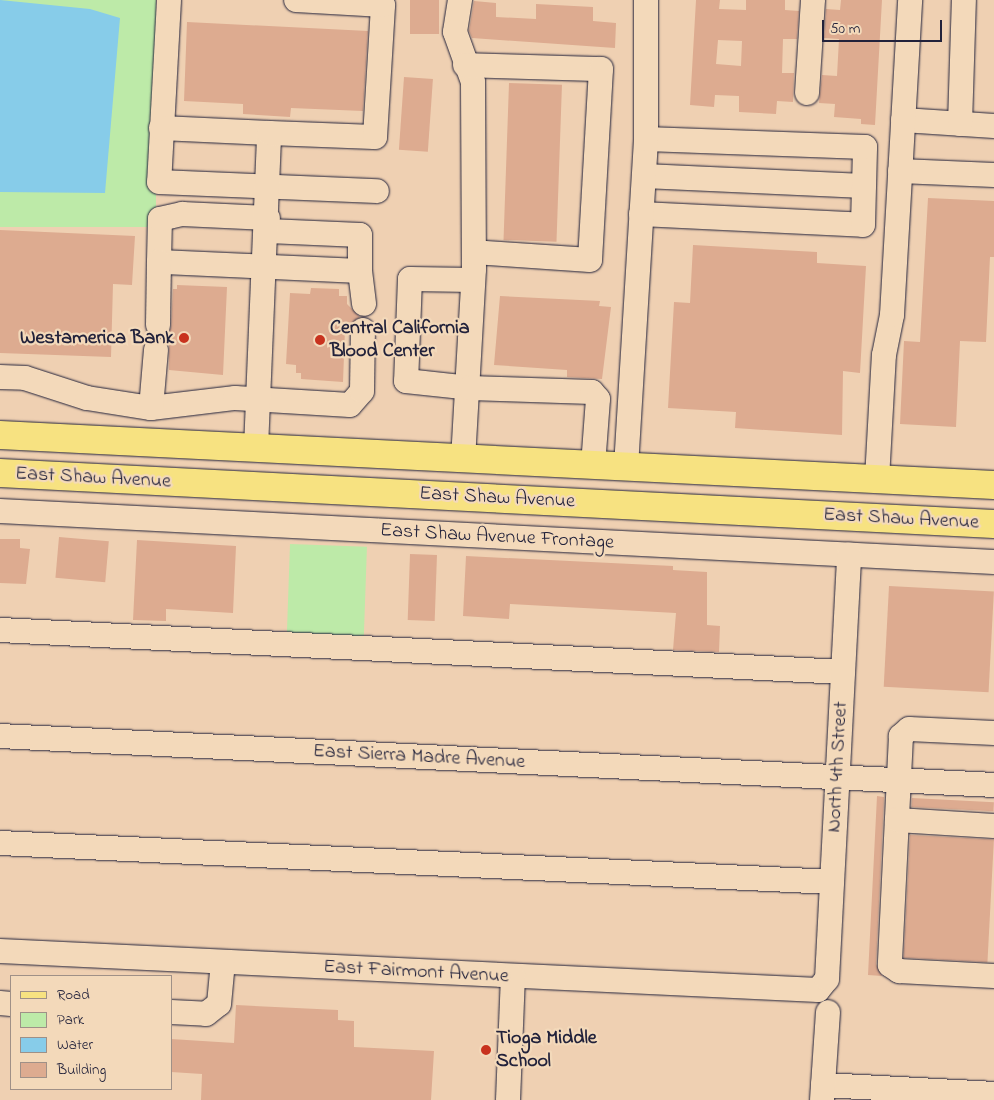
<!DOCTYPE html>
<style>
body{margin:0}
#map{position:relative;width:994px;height:1100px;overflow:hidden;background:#efd0b2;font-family:"Indie Flower",sans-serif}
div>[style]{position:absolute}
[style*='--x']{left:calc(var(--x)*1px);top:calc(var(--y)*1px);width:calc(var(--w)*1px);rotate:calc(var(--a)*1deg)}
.green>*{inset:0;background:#bdeaa8;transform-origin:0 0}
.water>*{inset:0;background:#87cce9}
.building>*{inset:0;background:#ddab90;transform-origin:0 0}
.roads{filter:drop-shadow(0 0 1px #22223b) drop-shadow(0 0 1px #22223b)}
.minor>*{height:24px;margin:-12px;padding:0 12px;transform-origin:12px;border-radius:12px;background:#f3d9ba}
.major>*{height:28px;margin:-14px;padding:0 14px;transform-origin:14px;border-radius:14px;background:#f7e281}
.dots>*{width:14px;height:14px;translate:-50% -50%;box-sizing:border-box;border:2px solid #f3d9ba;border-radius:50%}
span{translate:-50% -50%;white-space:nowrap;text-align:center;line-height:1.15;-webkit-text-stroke:4.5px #f3d9ba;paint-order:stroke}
.poi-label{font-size:20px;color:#22223b;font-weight:700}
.left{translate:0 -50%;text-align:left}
.right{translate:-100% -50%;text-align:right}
.street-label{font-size:20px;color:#22223b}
.legend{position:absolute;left:10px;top:975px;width:162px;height:115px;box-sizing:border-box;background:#f3d9ba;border:1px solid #9f9087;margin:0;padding:6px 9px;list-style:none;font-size:15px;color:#22223b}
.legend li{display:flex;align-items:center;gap:10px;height:25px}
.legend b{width:25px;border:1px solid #9f9087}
.scale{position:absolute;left:822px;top:20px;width:120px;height:22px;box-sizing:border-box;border:2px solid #22223b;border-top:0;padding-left:6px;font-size:15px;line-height:18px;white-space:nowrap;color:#22223b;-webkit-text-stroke:4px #f3d9ba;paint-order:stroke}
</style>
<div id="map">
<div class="green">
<i style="left:0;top:0;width:156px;height:227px"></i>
<i style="left:290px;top:544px;width:77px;height:94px;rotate:2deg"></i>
</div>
<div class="water">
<i style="clip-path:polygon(0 0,90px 9px,120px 18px,105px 193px,0 192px)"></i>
</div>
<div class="building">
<i style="left:410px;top:0;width:29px;height:34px"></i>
<i style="clip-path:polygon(evenodd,696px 0,720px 0,719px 9px,746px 10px,746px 0,785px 0,785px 10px,799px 11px,797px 39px,783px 39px,782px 73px,794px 73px,793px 102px,777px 101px,776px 114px,739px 112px,739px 96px,715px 95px,714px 107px,690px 105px,696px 0,718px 40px,742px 41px,741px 66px,716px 64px,718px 40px)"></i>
<i style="clip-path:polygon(841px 0,882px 0,875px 125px,861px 124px,861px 119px,834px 117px,835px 104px,819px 103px,822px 75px,837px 76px,839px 39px,824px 38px,826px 9px,840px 10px)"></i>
<i style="clip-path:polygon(474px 1px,496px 3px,496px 17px,536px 19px,536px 4px,593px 7px,593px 21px,616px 23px,615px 48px,472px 38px,469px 31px)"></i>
<i style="clip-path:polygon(187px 22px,368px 31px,363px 111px,291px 108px,290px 117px,243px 114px,243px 104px,184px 101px)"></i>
<i style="left:404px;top:77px;width:29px;height:73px;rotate:4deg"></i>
<i style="left:509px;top:83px;width:53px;height:157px;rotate:2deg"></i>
<i style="clip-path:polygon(928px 198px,994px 201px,994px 257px,990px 257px,986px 342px,960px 341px,956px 427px,900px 424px,904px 341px,920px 342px)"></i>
<i style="clip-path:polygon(0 230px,135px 236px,132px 285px,113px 284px,111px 357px,0 353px)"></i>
<i style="clip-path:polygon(693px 245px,817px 252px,817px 263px,866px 266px,860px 373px,843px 371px,842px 435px,735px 428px,736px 412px,668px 408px,674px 302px,690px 303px)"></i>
<i style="clip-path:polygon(177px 285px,227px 287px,223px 375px,169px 370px,169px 345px,162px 338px,171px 328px,173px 289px,177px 289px)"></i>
<i style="clip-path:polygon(311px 288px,339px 289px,339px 296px,347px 296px,347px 304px,360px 317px,345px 329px,343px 382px,301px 379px,301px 373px,296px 373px,296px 365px,286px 364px,290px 293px,310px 294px)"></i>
<i style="clip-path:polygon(500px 296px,600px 301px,599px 306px,611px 307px,602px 379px,567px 377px,567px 370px,494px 365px)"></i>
<i style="left:59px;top:537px;width:50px;height:41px;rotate:5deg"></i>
<i style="clip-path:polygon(0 539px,20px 539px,20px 548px,30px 549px,26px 584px,0 583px)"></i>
<i style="clip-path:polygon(137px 540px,236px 546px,233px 613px,166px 609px,166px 621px,133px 620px)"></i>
<i style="left:410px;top:554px;width:27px;height:66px;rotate:2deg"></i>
<i style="clip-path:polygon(466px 556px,673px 566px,673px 570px,707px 572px,707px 625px,720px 626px,719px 652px,673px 650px,676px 613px,510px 604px,509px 619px,463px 616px)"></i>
<i style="left:889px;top:586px;width:105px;height:101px;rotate:3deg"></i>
<i style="clip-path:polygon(877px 796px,884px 797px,876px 964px,882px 976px,868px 975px)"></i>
<i style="left:912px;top:798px;width:82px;height:9px;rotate:3deg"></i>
<i style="left:910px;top:835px;width:84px;height:123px;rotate:3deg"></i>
<i style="clip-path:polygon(236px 1005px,338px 1010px,338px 1020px,354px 1021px,354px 1047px,434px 1051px,431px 1100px,201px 1100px,202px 1074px,171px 1072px,171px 1039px,234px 1043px)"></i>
</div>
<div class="roads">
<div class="minor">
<i style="--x:169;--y:0;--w:182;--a:93.1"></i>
<i style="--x:159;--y:182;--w:218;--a:2.4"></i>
<i style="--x:460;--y:0;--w:32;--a:99"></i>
<i style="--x:455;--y:32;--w:53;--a:70.2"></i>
<i style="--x:473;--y:82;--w:187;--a:89.7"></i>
<i style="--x:474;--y:269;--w:190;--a:93.3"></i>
<i style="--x:465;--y:65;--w:136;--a:1.7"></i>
<i style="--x:601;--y:69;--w:191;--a:93.3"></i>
<i style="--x:590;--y:260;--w:116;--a:-176.1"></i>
<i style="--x:807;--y:93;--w:93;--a:-86.3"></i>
<i style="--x:903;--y:120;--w:91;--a:3.8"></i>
<i style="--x:960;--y:124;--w:124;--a:-88.2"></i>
<i style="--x:161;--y:128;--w:108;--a:2.7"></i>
<i style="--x:900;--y:171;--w:94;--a:2.4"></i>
<i style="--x:644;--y:176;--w:220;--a:2.6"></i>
<i style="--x:641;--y:214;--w:222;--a:2.8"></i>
<i style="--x:863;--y:225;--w:78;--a:-88.5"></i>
<i style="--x:865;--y:147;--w:219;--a:-177.9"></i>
<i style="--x:268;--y:231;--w:92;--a:2.5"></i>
<i style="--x:360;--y:235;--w:36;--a:90"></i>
<i style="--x:360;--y:271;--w:201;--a:-177.4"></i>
<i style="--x:159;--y:262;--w:43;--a:-88.7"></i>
<i style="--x:160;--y:219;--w:23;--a:-13"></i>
<i style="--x:182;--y:214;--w:86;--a:2.7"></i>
<i style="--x:360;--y:271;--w:33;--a:83"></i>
<i style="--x:473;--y:280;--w:63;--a:-179.1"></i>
<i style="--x:410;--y:279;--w:102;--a:92.2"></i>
<i style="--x:406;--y:381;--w:64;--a:6.2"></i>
<i style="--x:470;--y:388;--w:122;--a:1.9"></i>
<i style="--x:592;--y:392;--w:9;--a:49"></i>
<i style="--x:598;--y:399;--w:66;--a:94.3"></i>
<i style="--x:158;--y:325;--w:63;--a:-89.1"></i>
<i style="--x:0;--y:377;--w:25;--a:2"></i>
<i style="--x:25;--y:378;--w:65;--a:17.9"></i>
<i style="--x:87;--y:398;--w:65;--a:8.9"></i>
<i style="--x:151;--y:408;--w:85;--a:-6.8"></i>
<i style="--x:235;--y:398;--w:115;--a:3.5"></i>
<i style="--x:350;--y:405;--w:18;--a:-49"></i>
<i style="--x:362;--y:391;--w:61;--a:-89.1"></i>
<i style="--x:151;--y:408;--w:58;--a:-85.1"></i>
<i style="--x:256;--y:448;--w:315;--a:-87.6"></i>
<i style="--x:269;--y:133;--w:106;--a:2.2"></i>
<i style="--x:375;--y:137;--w:132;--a:-86.5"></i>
<i style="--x:383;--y:5;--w:87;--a:-176.7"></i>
<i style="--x:626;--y:467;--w:329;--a:-86.5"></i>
<i style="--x:646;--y:139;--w:139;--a:-90"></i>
<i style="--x:877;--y:479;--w:124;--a:-86.8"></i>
<i style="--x:884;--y:355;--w:41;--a:-78.7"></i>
<i style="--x:892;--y:315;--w:316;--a:-86.7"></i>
<i style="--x:0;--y:511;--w:995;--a:2.94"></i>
<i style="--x:0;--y:630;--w:844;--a:2.85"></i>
<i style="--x:994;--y:733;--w:85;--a:-177.3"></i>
<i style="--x:909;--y:729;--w:11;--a:139"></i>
<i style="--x:901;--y:736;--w:229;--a:92.8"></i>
<i style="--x:890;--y:965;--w:11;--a:34"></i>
<i style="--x:899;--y:971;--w:95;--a:3"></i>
<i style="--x:0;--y:736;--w:995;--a:2.82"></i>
<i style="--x:897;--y:820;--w:97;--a:3.5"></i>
<i style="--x:0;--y:843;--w:833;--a:2.68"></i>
<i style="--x:0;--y:951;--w:819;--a:2.73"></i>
<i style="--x:818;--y:990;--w:14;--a:-51"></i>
<i style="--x:827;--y:979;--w:425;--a:-87"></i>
<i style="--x:0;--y:1003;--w:11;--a:5"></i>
<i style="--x:171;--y:1012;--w:35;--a:3"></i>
<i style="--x:206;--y:1014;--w:16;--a:-38"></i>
<i style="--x:219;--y:1004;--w:42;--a:-84.6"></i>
<i style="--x:823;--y:1085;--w:171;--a:3"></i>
<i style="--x:508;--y:1100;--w:123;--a:-87.7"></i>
<i style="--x:822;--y:1100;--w:88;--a:-86.1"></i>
</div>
<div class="major">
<i style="--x:0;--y:435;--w:995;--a:2.88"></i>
<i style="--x:0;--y:473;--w:995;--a:2.94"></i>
</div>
</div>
<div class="dots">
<i style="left:184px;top:338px;background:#c8321e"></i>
<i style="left:320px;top:340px;background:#c8321e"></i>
<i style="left:486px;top:1050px;background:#c8321e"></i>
</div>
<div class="poi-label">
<span class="left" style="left:330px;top:340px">Central California<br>Blood Center</span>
<span class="right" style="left:174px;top:338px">Westamerica Bank</span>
<span class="left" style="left:496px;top:1050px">Tioga Middle<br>School</span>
</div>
<div class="street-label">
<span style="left:93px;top:478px;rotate:3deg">East Shaw Avenue</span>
<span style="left:497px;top:498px;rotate:3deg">East Shaw Avenue</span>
<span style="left:901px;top:519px;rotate:3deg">East Shaw Avenue</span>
<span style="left:497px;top:537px;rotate:3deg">East Shaw Avenue Frontage</span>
<span style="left:419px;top:757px;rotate:3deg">East Sierra Madre Avenue</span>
<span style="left:838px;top:767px;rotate:-87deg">North 4th Street</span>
<span style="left:416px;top:972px;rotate:3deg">East Fairmont Avenue</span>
</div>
<ul class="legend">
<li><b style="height:6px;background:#f7e281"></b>Road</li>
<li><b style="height:14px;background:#bdeaa8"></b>Park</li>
<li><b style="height:14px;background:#87cce9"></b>Water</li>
<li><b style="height:14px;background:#ddab90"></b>Building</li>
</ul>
<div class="scale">50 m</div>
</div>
